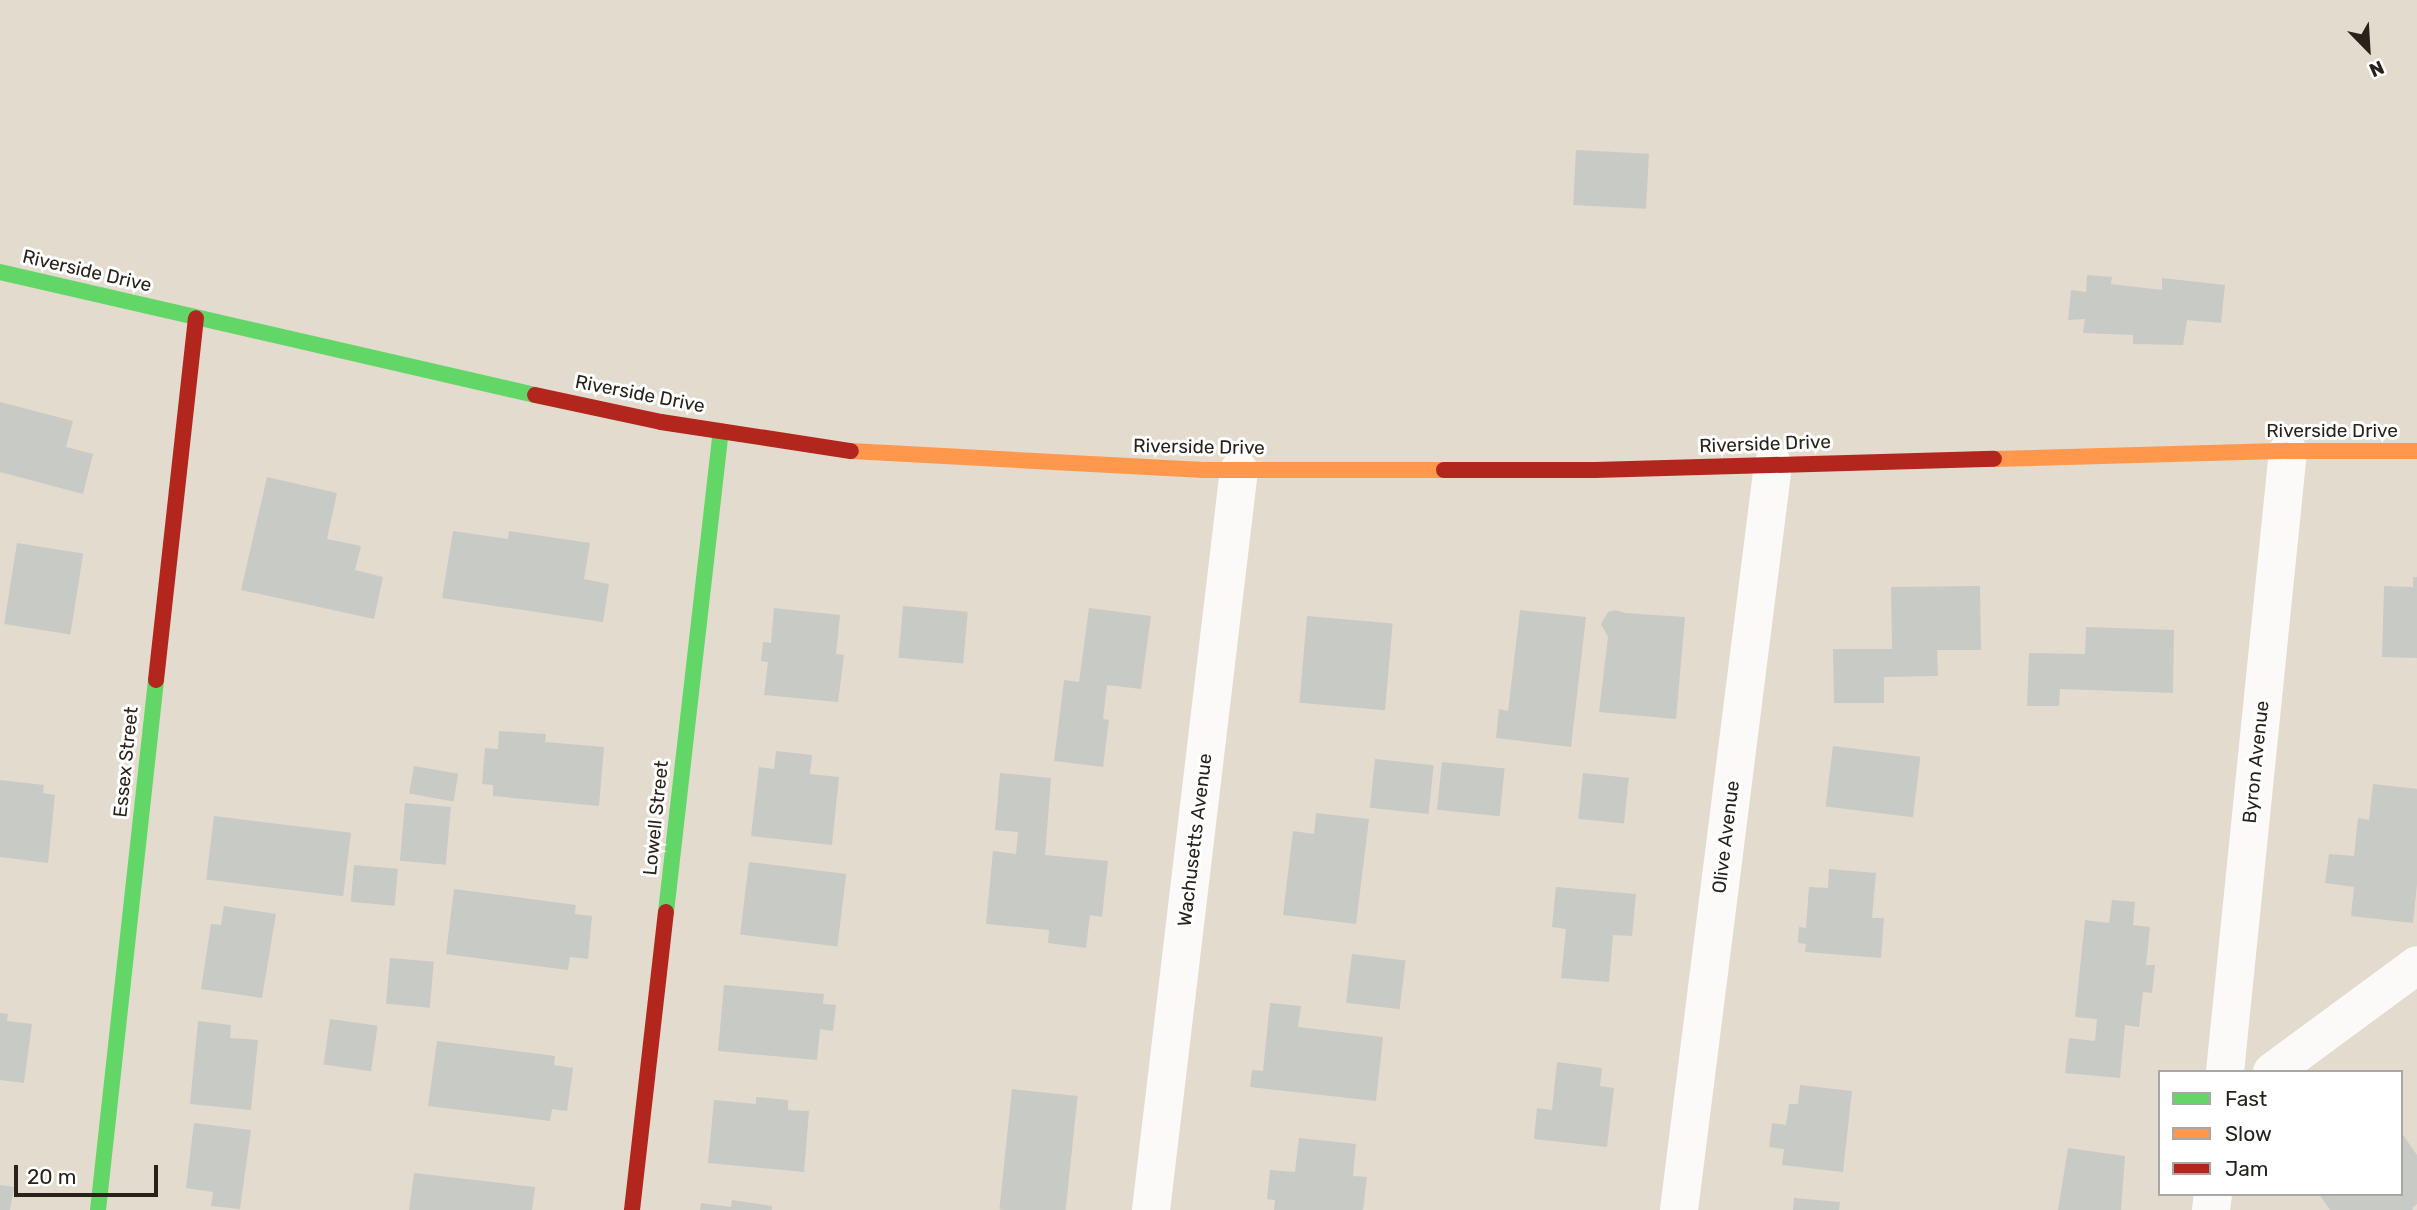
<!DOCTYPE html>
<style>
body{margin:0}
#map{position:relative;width:2417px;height:1210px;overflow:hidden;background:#e3dbce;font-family:Rubik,sans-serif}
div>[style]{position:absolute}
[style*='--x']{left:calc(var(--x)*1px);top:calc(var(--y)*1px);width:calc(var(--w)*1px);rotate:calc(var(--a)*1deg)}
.building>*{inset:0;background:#c8cac5;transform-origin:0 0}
.street>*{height:38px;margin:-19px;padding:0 19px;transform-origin:19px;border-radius:19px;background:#fbfaf8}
.fast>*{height:16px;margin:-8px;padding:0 8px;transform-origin:8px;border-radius:8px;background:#63d668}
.slow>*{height:16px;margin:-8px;padding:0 8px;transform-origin:8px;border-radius:8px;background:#ff974d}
.jam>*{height:16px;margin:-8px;padding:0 8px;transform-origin:8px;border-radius:8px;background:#b3261e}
span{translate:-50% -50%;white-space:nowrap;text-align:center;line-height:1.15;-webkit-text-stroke:6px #fff;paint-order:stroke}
.street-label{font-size:19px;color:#28221a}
.legend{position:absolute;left:2158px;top:1070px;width:245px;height:126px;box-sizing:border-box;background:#fff;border:2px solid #a9a7a3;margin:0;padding:9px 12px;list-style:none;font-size:21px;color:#28221a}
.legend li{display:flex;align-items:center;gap:14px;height:35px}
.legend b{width:35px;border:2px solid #a9a7a3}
.north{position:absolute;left:2333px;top:14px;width:70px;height:70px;-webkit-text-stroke:5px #fff;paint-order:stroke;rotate:156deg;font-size:19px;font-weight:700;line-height:28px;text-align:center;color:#28221a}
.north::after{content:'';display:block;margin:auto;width:24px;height:32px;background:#28221a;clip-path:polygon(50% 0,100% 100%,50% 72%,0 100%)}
.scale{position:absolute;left:14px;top:1165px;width:144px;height:32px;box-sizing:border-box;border:4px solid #28221a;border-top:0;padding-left:9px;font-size:21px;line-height:24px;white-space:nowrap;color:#28221a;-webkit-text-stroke:5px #fff;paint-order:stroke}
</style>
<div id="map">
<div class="building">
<i style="left:1576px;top:150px;width:73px;height:55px;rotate:3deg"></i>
<i style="clip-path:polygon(2087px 275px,2112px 277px,2111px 284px,2162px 290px,2162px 278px,2225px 285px,2221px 323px,2187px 320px,2183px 345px,2133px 344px,2133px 335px,2083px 333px,2085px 319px,2068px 320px,2071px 290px,2086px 292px)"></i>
<i style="clip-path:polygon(0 402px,73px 421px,66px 447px,93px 454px,83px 494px,0 472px)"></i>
<i style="clip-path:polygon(267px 477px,337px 493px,327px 539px,361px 546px,355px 570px,383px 577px,374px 619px,241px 590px)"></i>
<i style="clip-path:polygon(453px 531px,508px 539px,509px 531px,590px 543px,584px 579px,609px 584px,603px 622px,442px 598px)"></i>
<i style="left:17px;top:543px;width:67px;height:82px;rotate:9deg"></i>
<i style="clip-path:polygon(2413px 577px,2417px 577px,2417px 658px,2382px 657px,2384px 586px,2413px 587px)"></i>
<i style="clip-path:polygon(1980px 586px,1981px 650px,1937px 650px,1938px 676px,1884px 677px,1884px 703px,1834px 703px,1833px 649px,1892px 649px,1891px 587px)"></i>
<i style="left:903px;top:606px;width:65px;height:52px;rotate:5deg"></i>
<i style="clip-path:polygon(774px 608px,840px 615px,836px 654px,844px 655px,838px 702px,764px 695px,768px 662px,761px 661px,763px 642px,771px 643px)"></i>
<i style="clip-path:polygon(1089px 608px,1151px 616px,1141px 689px,1107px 685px,1103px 719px,1109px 720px,1103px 767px,1054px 761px,1064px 680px,1079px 682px)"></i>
<i style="clip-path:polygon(1520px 610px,1586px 617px,1571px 747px,1496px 738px,1499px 709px,1508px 711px)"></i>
<i style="clip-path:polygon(1615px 610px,1625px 613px,1685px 617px,1676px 719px,1599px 712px,1608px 637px,1601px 624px,1608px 612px)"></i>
<i style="left:1307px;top:616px;width:86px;height:87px;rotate:5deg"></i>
<i style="clip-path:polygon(2086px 627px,2174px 630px,2173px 693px,2060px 689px,2059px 706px,2027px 706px,2029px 653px,2085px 654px)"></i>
<i style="clip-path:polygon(499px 731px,546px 734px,545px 742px,604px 747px,599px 806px,493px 796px,493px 785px,482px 784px,485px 748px,498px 749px)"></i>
<i style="left:1833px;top:746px;width:88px;height:61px;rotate:7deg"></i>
<i style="clip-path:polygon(776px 751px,812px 755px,810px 774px,839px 777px,832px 845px,751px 836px,759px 767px,774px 769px)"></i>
<i style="left:1375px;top:759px;width:59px;height:49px;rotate:6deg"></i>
<i style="left:1442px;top:762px;width:63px;height:48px;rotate:6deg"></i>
<i style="left:414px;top:766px;width:45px;height:28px;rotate:10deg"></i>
<i style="clip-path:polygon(1000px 773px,1051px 778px,1045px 855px,1108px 861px,1102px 917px,1090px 915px,1086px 948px,1048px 943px,1049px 930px,986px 924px,993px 851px,1016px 854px,1018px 832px,995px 830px)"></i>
<i style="left:1583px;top:773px;width:46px;height:46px;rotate:6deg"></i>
<i style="clip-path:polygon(0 780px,44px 785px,43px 793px,55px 795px,48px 863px,0 857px)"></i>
<i style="clip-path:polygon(2373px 784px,2417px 789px,2417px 884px,2413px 923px,2351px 916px,2354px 887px,2325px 883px,2329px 854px,2354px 856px,2358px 818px,2369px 820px)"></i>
<i style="left:405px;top:803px;width:46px;height:58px;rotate:5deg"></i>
<i style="clip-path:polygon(1316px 813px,1369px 819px,1356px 924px,1283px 915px,1293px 831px,1314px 834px)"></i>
<i style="left:214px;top:816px;width:138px;height:64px;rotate:7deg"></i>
<i style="left:749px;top:862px;width:98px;height:73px;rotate:7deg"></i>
<i style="left:354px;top:865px;width:44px;height:37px;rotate:5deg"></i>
<i style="clip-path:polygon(1829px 869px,1876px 873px,1872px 918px,1884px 918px,1881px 958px,1805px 952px,1806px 944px,1798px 943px,1799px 927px,1806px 928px,1809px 887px,1828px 888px)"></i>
<i style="clip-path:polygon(1556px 887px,1636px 894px,1632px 936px,1613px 935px,1609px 982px,1561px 978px,1566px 929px,1552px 927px)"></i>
<i style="clip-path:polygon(454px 889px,576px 905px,575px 914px,592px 916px,588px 959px,570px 957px,568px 970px,446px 954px)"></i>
<i style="clip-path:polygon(2112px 900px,2135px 902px,2133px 925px,2150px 927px,2146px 965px,2155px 965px,2152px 993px,2143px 992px,2139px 1027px,2125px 1025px,2120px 1078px,2065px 1073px,2069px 1038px,2095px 1041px,2097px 1019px,2075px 1017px,2085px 920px,2109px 923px)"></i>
<i style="clip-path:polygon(224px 906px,276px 914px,262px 998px,201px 989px,211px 924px,221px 925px)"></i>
<i style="left:1352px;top:954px;width:54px;height:49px;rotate:7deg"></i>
<i style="left:390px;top:958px;width:44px;height:46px;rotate:5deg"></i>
<i style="clip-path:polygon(724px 985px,824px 994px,823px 1004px,836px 1005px,833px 1031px,820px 1029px,817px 1060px,718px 1051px)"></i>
<i style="clip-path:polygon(1270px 1003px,1301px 1006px,1298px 1027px,1383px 1037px,1376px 1101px,1250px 1087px,1252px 1070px,1263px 1071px)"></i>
<i style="clip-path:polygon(0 1013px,8px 1014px,7px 1021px,32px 1024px,24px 1083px,0 1080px)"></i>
<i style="left:330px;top:1019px;width:48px;height:46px;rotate:8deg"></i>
<i style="clip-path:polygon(198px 1021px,231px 1025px,230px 1038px,258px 1040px,251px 1110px,190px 1104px)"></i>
<i style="clip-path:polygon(437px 1041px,555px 1056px,554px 1065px,573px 1068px,567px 1111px,552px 1109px,550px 1121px,428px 1106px)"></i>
<i style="clip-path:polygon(1557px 1062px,1602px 1068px,1600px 1086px,1614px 1088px,1607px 1147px,1534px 1139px,1537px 1108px,1552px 1110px)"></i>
<i style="clip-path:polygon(1800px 1085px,1852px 1091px,1843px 1172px,1782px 1165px,1784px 1149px,1769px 1147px,1772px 1123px,1786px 1125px,1789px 1104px,1798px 1104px)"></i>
<i style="left:1012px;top:1089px;width:66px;height:121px;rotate:6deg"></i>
<i style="clip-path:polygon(756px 1097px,788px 1100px,788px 1110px,809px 1111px,804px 1172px,708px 1163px,714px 1100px,756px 1104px)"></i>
<i style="clip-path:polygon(194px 1123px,251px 1130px,240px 1209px,211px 1206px,213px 1192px,186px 1188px)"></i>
<i style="clip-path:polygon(2403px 1135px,2417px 1155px,2417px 1204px,2412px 1208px,2413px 1210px,2330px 1210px,2319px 1194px,2401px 1194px)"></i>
<i style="clip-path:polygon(1299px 1138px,1356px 1144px,1353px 1176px,1367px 1177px,1363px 1210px,1274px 1210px,1275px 1200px,1267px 1199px,1270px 1170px,1295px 1172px)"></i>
<i style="clip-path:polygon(2068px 1148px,2125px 1156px,2121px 1210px,2058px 1210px)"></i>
<i style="clip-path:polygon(414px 1173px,535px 1187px,532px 1210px,409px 1210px)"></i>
<i style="clip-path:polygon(0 1185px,14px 1187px,10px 1210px,0 1210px)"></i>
<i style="clip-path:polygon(1794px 1198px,1840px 1202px,1839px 1210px,1793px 1210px)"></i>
<i style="clip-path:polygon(732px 1200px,772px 1206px,772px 1210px,700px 1210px,701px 1203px,731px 1207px)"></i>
</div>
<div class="street">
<i style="--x:2225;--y:1072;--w:624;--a:-84.21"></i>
<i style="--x:2272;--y:1072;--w:180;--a:-36.4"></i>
<i style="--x:1151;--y:1210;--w:745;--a:-83.22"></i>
<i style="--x:1679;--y:1210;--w:751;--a:-82.81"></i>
<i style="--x:2211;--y:1210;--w:16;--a:-83"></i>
</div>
<div class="fast">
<i style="--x:0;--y:272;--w:549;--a:12.95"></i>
<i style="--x:666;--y:912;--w:484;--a:-83.5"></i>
<i style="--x:98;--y:1210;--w:533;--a:-83.75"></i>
</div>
<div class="slow">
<i style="--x:851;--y:451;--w:353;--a:3.1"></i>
<i style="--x:1203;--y:470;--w:241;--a:0"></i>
<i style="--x:1994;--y:459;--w:294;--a:-1.6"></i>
<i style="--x:2288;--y:451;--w:129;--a:0"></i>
</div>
<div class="jam">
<i style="--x:535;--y:395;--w:129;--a:12.1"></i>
<i style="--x:661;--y:422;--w:192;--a:8.7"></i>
<i style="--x:1444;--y:470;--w:151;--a:0"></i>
<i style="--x:1595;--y:470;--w:399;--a:-1.6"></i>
<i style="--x:156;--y:680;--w:364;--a:-83.7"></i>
<i style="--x:632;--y:1210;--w:300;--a:-83.5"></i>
</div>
<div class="street-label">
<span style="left:87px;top:271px;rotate:13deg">Riverside Drive</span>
<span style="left:640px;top:394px;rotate:11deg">Riverside Drive</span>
<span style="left:2332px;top:431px">Riverside Drive</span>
<span style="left:1765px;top:444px;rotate:-2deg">Riverside Drive</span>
<span style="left:1199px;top:447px;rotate:1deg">Riverside Drive</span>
<span style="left:126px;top:762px;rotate:-84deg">Essex Street</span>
<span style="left:2256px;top:762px;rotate:-84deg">Byron Avenue</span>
<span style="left:656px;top:818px;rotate:-84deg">Lowell Street</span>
<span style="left:1726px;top:837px;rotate:-83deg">Olive Avenue</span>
<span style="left:1195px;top:840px;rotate:-83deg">Wachusetts Avenue</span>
</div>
<ul class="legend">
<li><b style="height:9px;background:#63d668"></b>Fast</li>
<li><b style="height:9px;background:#ff974d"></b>Slow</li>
<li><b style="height:9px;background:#b3261e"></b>Jam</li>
</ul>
<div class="north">N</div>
<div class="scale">20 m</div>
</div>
